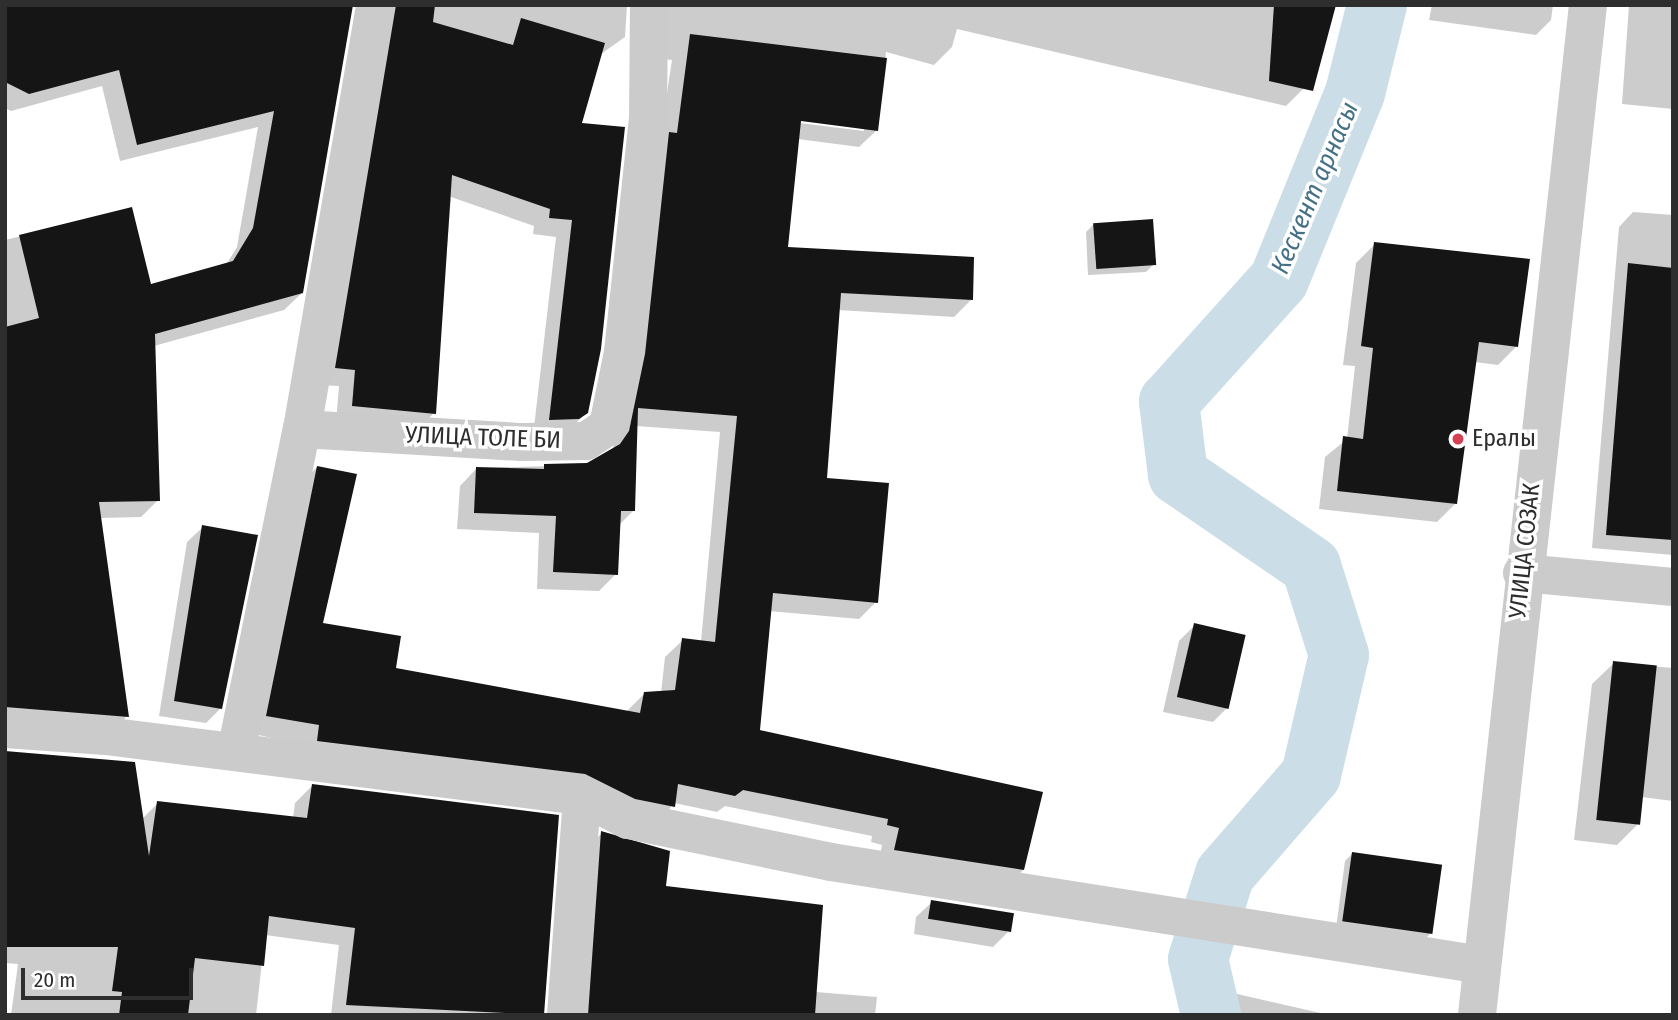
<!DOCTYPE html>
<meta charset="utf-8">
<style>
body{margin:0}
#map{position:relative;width:1678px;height:1020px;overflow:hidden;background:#fff;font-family:"Fira Sans Condensed",sans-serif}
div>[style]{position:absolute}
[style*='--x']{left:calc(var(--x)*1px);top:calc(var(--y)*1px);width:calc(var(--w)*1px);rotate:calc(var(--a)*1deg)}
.shadow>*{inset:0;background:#0003}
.canal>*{height:60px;margin:-30px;padding:0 30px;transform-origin:30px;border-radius:30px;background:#cbdee8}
.building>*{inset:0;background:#151515;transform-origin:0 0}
.minor>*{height:38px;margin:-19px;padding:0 19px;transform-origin:19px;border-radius:19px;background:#cbcbcb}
.dots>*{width:19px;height:19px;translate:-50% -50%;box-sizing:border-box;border:4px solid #fff;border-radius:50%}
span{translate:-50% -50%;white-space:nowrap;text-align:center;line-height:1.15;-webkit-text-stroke:7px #fff;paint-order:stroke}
.street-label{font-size:24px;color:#2e2e2e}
.poi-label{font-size:24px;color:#2e2e2e}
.left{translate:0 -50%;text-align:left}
.water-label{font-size:26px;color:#447188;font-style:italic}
.frame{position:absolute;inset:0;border:7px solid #2e2e2e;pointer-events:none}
.scale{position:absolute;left:21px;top:968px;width:172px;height:32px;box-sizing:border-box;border:4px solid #2e2e2e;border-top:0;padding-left:9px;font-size:21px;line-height:24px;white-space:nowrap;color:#2e2e2e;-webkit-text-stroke:5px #fff;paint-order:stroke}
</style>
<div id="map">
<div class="shadow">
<i style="clip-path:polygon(5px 5px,351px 5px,302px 293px,284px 310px,154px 346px,158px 500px,141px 517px,100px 518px,127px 716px,110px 733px,5px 725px,5px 240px,131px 209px,150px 286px,226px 265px,237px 247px,258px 127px,120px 161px,102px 86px,11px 111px,5px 108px)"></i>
<i style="clip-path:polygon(372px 5px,627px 5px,625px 37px,601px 54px,580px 124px,587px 412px,569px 430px,533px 436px,556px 237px,533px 234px,534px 226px,451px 197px,434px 413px,417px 430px,336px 422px,339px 386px,318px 385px)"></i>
<i style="clip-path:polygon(evenodd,641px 5px,1334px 5px,1303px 89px,1286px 106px,957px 29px,952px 47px,934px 65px,886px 52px,877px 130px,859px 147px,798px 139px,786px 249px,972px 299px,954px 317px,838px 310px,826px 479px,876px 602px,859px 619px,769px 611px,758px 731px,1023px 870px,1006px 887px,878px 867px,882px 845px,871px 842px,872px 836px,725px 806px,717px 812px,674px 803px,657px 824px,250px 733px,300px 485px,317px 467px,321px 624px,393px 669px,626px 712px,644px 694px,661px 693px,665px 657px,683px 640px,701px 642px,720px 432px,636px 426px,633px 511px,619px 525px,616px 574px,599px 591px,537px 589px,539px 533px,457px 529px,460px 486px,477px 468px,588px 465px,613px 449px,672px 60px,654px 58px,641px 5px,793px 118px,864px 127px,864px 131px,792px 122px,793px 118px)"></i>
<i style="clip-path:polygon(1432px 5px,1553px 5px,1551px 20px,1536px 35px,1429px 20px)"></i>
<i style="clip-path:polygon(1629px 5px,1673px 5px,1673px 109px,1622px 104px)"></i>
<i style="clip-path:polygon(1633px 212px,1673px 215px,1673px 555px,1592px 548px,1619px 227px)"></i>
<i style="clip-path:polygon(1094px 224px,1154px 264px,1146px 272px,1088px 275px,1086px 232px)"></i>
<i style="clip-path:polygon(1375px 244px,1517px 346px,1498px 365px,1475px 362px,1456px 503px,1437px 522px,1319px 509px,1325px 457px,1347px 439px,1355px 366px,1343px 365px,1356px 263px)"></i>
<i style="clip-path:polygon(203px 527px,221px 708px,206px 723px,159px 716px,187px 542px)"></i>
<i style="clip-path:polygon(1195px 625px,1228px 707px,1213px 722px,1163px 712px,1179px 641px)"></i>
<i style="clip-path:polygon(1614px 663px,1673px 668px,1673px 801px,1641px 797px,1638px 824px,1617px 845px,1574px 840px,1592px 684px)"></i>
<i style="clip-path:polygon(5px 753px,142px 819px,158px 803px,293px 818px,295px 803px,312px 786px,543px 1015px,331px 1015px,339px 945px,265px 935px,256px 1015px,11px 1015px,18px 964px,5px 963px)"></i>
<i style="clip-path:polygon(602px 833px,664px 888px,816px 992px,877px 997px,875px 1015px,573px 1015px,585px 850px)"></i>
<i style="clip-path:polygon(1353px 853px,1430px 934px,1422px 942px,1336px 928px,1345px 861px)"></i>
<i style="clip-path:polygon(932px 902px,1008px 932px,993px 947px,914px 934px,916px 917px)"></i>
<i style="clip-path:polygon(1233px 993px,1329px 1015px,1224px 1015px,1220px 1006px)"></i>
</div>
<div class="canal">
<i style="--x:1211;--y:1015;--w:57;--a:-103.1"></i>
<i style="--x:1198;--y:959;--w:89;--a:-72.4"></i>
<i style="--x:1225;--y:874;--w:131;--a:-49"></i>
<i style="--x:1311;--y:775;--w:123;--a:-76.9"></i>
<i style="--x:1339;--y:655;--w:93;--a:-107.5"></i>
<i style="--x:1311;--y:566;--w:161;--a:-145.6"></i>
<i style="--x:1178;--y:475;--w:74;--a:-97"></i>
<i style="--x:1169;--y:402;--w:164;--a:-48"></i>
<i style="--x:1279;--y:280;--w:202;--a:-67.9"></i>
<i style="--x:1355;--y:93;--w:91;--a:-76"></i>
</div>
<div class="building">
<i style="clip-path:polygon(5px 5px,353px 5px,303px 293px,155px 334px,160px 501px,99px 502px,129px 717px,5px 707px,5px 327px,39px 318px,19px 235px,132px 207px,151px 284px,233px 261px,253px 228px,274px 111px,137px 145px,119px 70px,29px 94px,5px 82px)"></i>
<i style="clip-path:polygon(396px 5px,435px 5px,433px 22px,513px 45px,521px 18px,605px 43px,582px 123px,625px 127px,601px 349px,588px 413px,579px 419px,549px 420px,572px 220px,549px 218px,550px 209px,452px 175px,436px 414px,352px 406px,355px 370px,335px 368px)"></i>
<i style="clip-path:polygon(1274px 5px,1336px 5px,1313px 91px,1269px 81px)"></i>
<i style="clip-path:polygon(690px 34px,887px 58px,878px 131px,801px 121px,788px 247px,974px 257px,973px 300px,841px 293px,827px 478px,889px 483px,878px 603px,773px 593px,760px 730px,1043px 792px,1024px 870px,894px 850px,899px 828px,887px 825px,888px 819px,743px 790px,735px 796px,678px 784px,675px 807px,635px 799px,585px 774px,317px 741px,319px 725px,266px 716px,317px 466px,357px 474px,323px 623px,401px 636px,396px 668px,640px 713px,644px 692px,675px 690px,682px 638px,715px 642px,737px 416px,638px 408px,635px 511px,621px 511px,618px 575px,553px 572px,556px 516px,474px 513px,476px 467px,544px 469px,544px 464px,587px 463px,620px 444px,629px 431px,645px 354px,669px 132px,677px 133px)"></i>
<i style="left:1153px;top:219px;width:46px;height:60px;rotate:86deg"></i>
<i style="clip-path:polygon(1374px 242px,1530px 259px,1518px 347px,1479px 342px,1457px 504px,1337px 491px,1343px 436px,1363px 439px,1373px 348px,1361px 346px)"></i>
<i style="clip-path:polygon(1628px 263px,1673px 268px,1673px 540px,1606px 535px)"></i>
<i style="clip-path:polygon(202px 525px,258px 535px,222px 709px,174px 701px)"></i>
<i style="left:1194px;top:623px;width:53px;height:76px;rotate:13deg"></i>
<i style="left:1613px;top:661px;width:44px;height:160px;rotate:6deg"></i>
<i style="clip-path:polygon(5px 751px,135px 762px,149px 856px,157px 801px,307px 818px,312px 784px,559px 815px,544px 1015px,346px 1005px,355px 928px,269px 916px,264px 966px,195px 958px,188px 1015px,119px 1015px,122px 992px,112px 991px,118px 947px,5px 947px)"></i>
<i style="clip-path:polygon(601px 831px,670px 851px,666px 886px,823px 905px,815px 1015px,588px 1015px)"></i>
<i style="left:1352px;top:852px;width:91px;height:70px;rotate:8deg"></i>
<i style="left:931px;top:900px;width:84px;height:19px;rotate:9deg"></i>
</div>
<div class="minor">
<i style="--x:302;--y:429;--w:221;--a:3.4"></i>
<i style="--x:523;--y:442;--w:63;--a:-0.9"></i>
<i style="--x:586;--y:441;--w:27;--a:-34"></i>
<i style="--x:608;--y:426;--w:76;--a:-78.5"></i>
<i style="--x:623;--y:352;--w:234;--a:-83.9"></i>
<i style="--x:648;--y:119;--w:114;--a:-89.5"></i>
<i style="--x:1522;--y:573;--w:152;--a:5.3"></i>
<i style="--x:5;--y:729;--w:101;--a:4"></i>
<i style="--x:106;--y:736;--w:480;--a:7.2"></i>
<i style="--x:582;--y:796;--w:52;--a:27.6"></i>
<i style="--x:628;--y:820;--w:207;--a:11.7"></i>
<i style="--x:831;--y:862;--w:659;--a:8.99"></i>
<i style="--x:236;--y:752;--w:330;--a:-78.5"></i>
<i style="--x:302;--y:429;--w:430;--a:-80.2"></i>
<i style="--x:566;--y:1015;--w:220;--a:-85.8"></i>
<i style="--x:1477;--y:1015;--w:1016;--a:-83.73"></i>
</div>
<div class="dots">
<i style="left:1458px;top:439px;background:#d44152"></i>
</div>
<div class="street-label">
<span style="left:483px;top:438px;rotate:2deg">УЛИЦА ТОЛЕ БИ</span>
<span style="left:1525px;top:551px;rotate:-84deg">УЛИЦА СОЗАК</span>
</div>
<div class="poi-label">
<span class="left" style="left:1472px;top:439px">Ералы</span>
</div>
<div class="water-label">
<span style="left:1315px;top:188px;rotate:-67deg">Кескент арнасы</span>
</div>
<div class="frame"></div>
<div class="scale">20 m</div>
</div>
